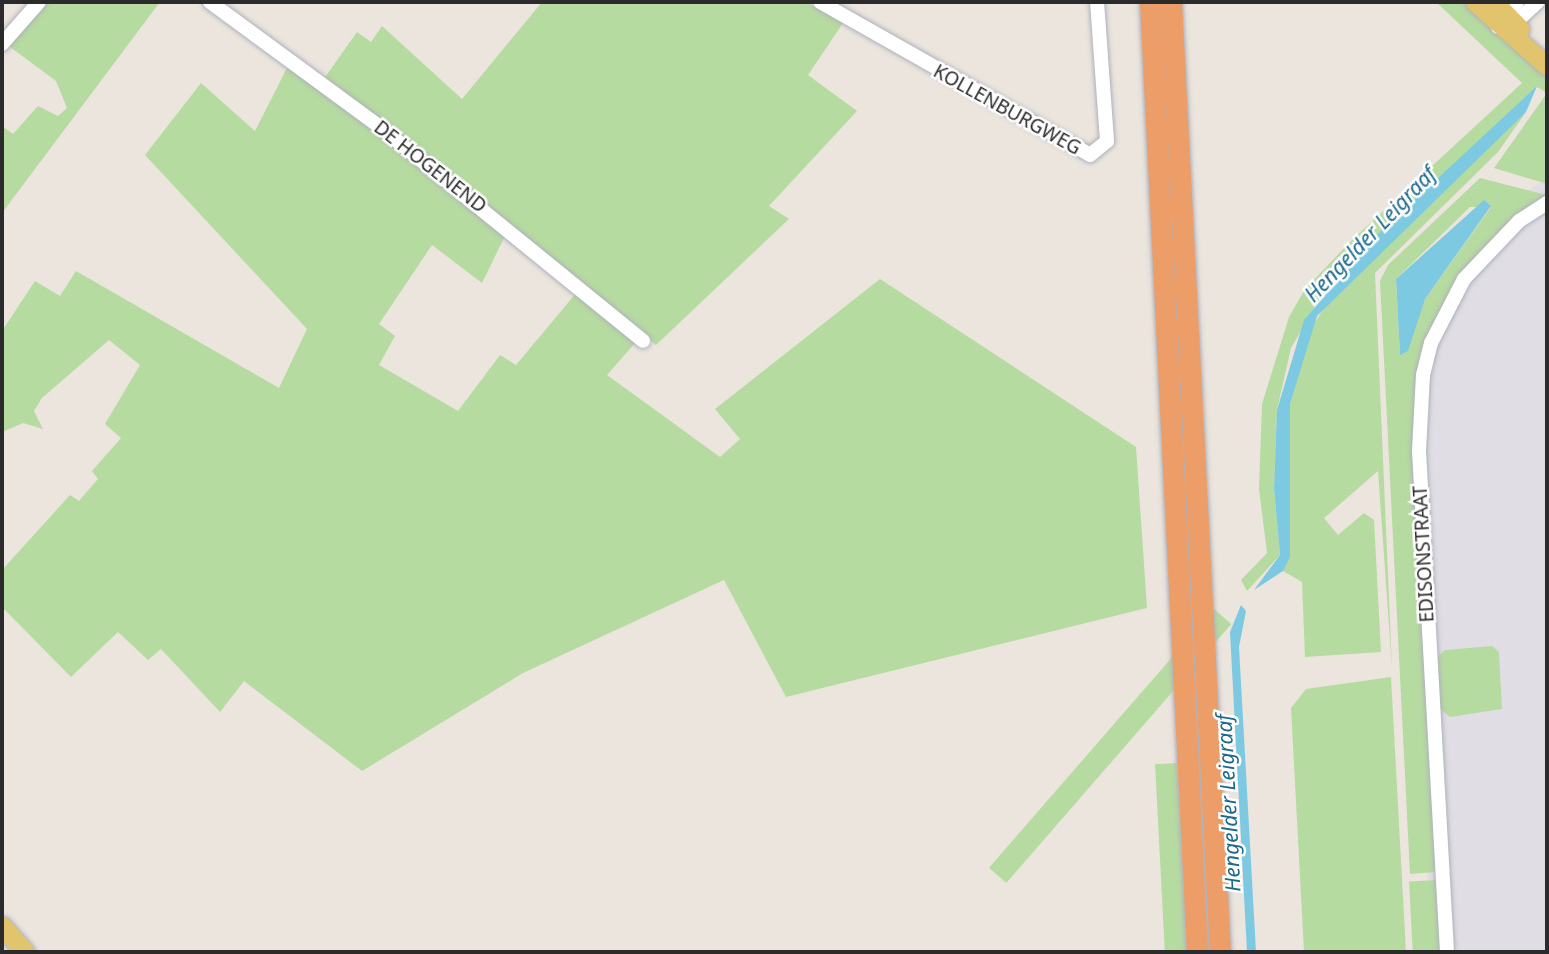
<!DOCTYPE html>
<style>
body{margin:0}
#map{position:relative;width:1549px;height:954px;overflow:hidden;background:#ebe5de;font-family:"Noto Sans",sans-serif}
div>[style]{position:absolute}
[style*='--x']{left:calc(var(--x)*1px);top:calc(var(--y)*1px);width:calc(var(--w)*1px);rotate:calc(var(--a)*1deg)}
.industrial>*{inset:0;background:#e0dee4}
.green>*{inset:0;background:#b6dba1;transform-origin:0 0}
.water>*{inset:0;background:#7dc9e1}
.roads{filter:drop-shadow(0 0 2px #afb1ba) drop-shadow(0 0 2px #afb1ba)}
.minor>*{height:14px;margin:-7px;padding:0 7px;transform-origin:7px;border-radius:7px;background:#fff}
.major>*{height:19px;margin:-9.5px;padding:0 9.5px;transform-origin:9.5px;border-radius:9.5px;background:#e1c46d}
.highway>*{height:21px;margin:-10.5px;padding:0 10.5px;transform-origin:10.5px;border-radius:10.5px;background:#ed9e68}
span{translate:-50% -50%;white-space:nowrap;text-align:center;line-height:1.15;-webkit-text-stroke:5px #fff;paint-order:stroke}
.street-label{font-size:19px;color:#2b2b2b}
.water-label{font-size:21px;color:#1c698d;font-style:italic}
.frame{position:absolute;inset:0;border:4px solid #2b2b2b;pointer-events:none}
</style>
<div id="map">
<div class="industrial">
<i style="clip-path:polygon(1547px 178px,1547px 952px,1431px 952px,1403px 346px,1493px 216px)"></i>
</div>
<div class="green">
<i style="clip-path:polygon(42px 2px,160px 2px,2px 213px,2px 126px,13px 134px,38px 106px,58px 116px,67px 108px,56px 81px,6px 44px)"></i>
<i style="clip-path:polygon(542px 2px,806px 2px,843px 23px,808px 75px,857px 111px,769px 206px,789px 219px,656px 345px,323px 80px,357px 32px,371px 42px,382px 26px,462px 99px)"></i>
<i style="clip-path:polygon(1436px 2px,1470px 2px,1547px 69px,1547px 184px,1494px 168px,1547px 93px,1537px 87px,1324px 291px,1291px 348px,1277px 410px,1274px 488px,1280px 555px,1247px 591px,1241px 580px,1267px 553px,1259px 489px,1262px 404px,1289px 317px,1305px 289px,1354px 238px,1522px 83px)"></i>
<i style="clip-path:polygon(289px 64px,506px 234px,482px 283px,432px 245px,379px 324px,395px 336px,379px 365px,458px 411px,500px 355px,516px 365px,577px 292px,637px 341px,607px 375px,720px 457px,740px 439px,715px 409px,880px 279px,1136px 447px,1147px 608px,786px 697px,724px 580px,523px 673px,362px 771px,244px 681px,220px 712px,161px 649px,148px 660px,118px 632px,71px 677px,2px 607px,2px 570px,70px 495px,79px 501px,98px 479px,92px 471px,121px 438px,105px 424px,140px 365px,109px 340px,42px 398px,34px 411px,43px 429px,23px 423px,2px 432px,2px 331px,35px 281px,60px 296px,76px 271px,279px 388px,307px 329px,145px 155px,201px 83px,255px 131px)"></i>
<i style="clip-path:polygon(1526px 112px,1498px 152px,1375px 273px,1392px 668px,1378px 471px,1324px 518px,1338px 535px,1364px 513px,1374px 520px,1381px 652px,1305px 657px,1302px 582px,1283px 571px,1290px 551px,1290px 404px,1309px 331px,1332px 296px,1389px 239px)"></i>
<i style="clip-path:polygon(evenodd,1480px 178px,1546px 195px,1502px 229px,1460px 276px,1422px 359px,1436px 872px,1410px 874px,1380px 281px,1388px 265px,1480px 178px,1470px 207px,1491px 207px,1425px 299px,1400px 355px,1396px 279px,1470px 207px)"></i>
<i style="left:1214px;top:609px;width:23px;height:343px;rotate:41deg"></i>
<i style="clip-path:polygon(1492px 646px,1499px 652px,1502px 709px,1450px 717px,1440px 709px,1437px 657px,1445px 650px)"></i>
<i style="clip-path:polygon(1391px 677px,1406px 952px,1304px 952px,1291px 708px,1306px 689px)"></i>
<i style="left:1177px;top:763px;width:189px;height:22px;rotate:87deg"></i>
<i style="left:1437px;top:880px;width:72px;height:28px;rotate:87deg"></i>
</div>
<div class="water">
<i style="clip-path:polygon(1537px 86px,1526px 112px,1317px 316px,1290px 404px,1290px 557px,1283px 571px,1254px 590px,1280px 555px,1274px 488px,1277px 410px,1304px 320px,1379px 233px)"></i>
<i style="clip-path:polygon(1484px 200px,1491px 206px,1425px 299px,1408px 351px,1400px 355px,1396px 279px)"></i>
<i style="clip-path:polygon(1241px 605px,1246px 611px,1239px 647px,1256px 952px,1247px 952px,1230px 632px)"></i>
</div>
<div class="roads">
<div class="minor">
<i style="--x:210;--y:2;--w:211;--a:36.3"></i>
<i style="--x:380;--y:127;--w:339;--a:39.1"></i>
<i style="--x:820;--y:2;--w:310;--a:29.5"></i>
<i style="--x:1090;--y:155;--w:22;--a:-39"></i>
<i style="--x:1107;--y:141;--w:139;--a:-94.1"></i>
<i style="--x:1517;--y:2;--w:31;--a:127"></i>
<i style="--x:1498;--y:27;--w:16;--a:-11"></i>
<i style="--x:1514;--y:24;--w:33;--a:-43"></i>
<i style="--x:2;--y:44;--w:56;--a:-48.6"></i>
<i style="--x:1447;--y:952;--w:502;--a:-93.2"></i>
<i style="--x:1419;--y:451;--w:76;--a:-87"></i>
<i style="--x:1423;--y:375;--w:33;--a:-76"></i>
<i style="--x:1431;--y:343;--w:72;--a:-62.7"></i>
<i style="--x:1464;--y:279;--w:80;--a:-46.5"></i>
<i style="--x:1519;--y:221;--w:33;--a:-33"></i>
</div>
<div class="major">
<i style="--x:1475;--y:2;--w:96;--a:41.6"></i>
<i style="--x:1494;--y:2;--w:37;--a:46"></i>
<i style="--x:2;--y:926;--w:35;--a:49"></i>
</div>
<div class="highway">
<i style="--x:1150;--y:2;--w:951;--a:87.17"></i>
<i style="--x:1171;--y:2;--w:951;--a:87.05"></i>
</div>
</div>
<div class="street-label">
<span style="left:1007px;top:110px;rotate:29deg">KOLLENBURGWEG</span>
<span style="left:430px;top:167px;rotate:38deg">DE HOGENEND</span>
<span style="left:1424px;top:554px;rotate:-93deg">EDISONSTRAAT</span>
</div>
<div class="water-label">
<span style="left:1370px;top:234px;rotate:-46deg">Hengelder Leigraaf</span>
<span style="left:1228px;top:803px;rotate:-93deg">Hengelder Leigraaf</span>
</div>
<div class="frame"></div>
</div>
